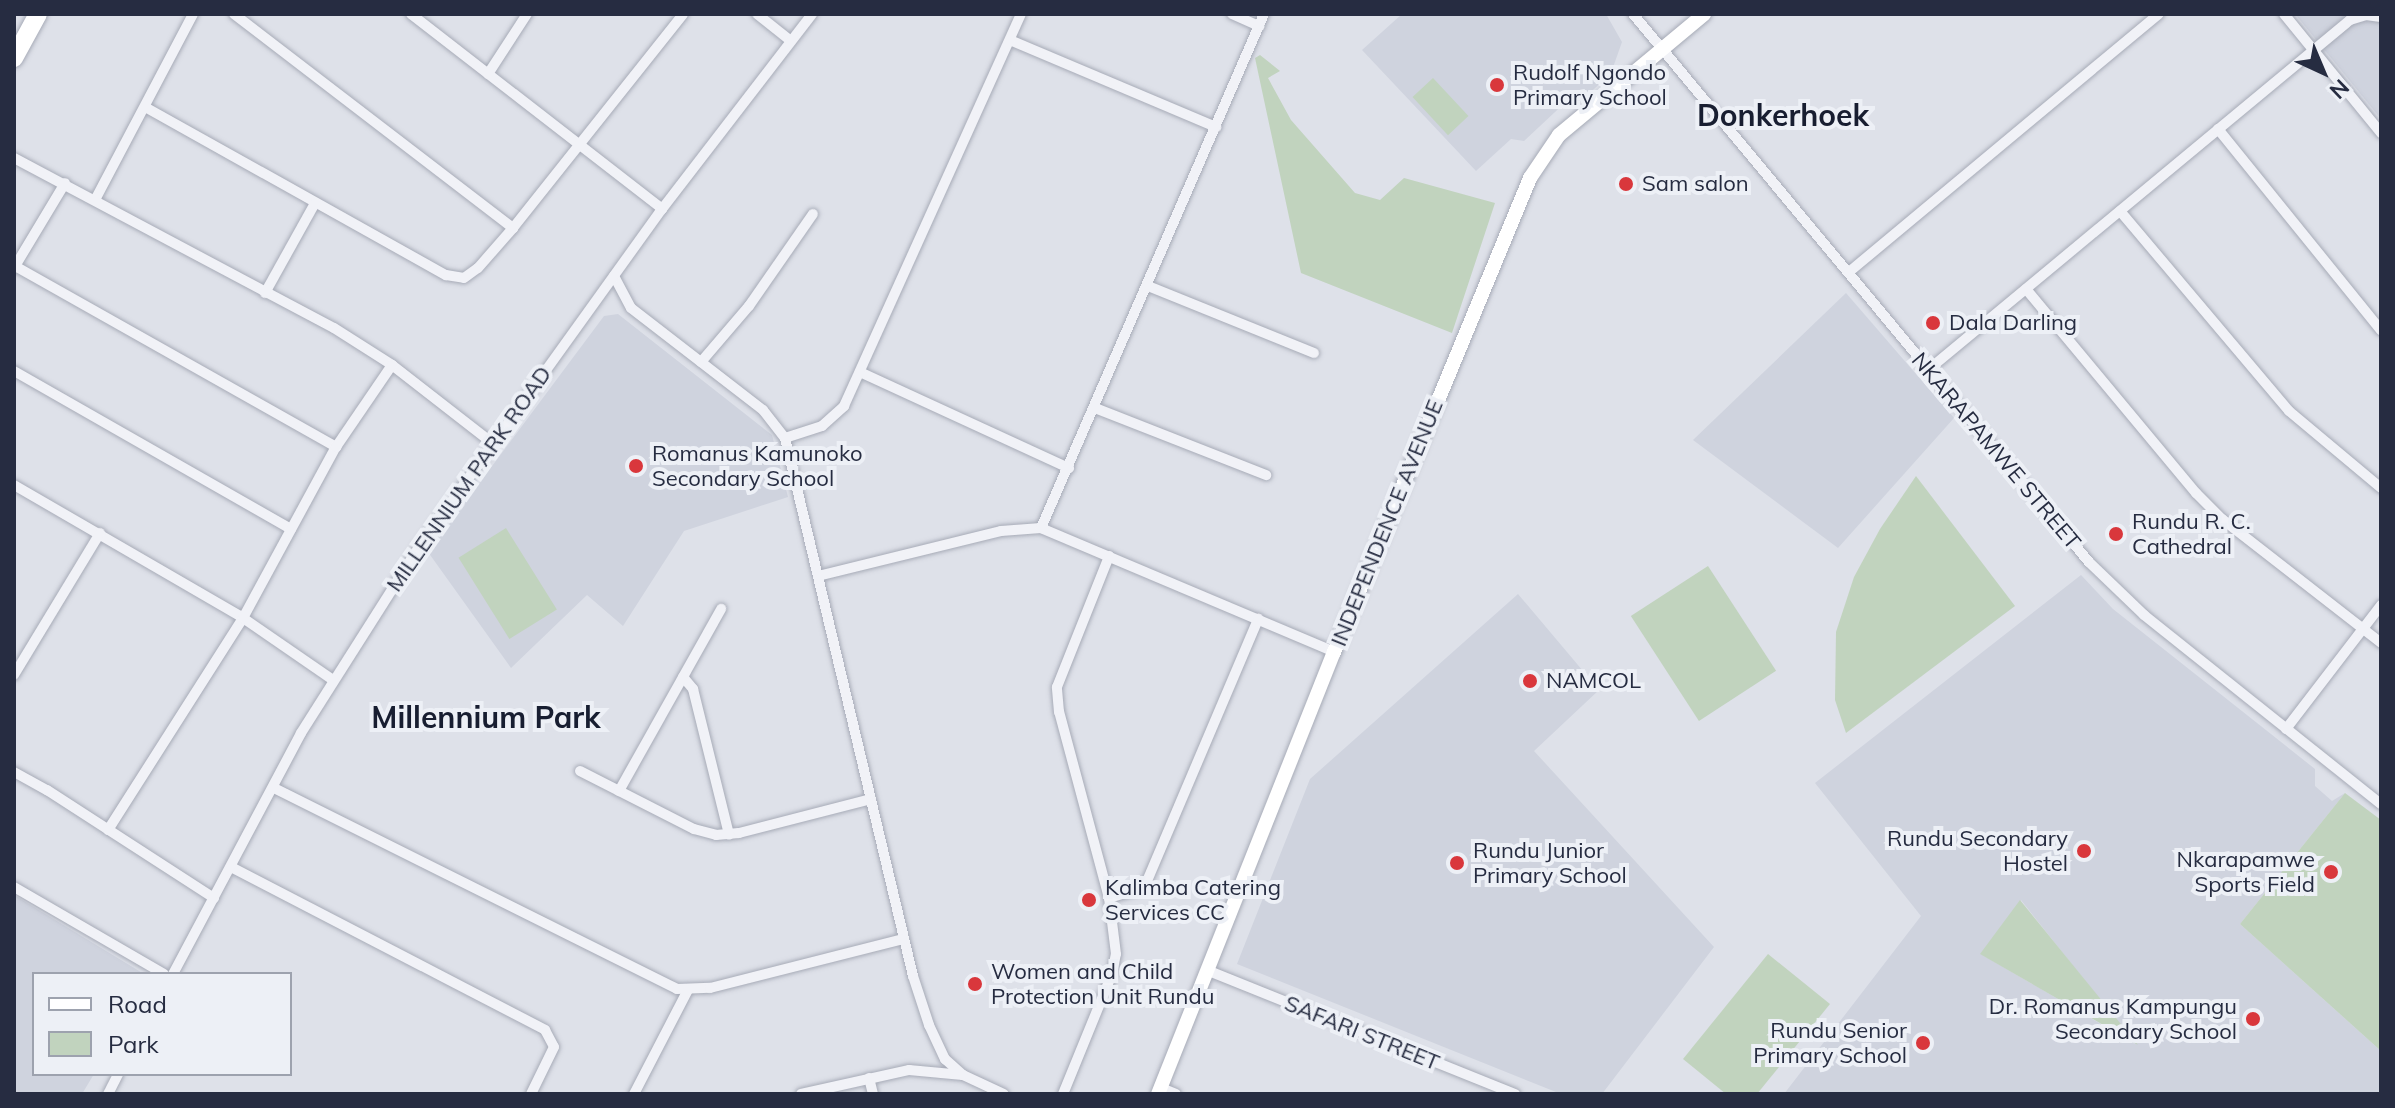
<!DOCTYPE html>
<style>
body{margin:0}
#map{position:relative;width:2395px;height:1108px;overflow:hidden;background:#dee1e9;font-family:Mulish,sans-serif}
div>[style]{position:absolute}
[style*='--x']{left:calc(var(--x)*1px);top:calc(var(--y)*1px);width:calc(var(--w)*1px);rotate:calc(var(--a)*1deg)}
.built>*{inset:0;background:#cfd3de}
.green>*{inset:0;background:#c1d3be;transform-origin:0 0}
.roads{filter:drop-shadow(0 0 2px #a7abb7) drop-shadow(0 0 2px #a7abb7)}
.street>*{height:10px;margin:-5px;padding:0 5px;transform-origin:5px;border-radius:5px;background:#f1f2f7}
.secondary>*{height:14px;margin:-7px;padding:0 7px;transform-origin:7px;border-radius:7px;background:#fff}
.highway>*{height:18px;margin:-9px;padding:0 9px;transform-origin:9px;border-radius:9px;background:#fff}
.dots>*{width:22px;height:22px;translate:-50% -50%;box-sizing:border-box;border:4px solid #edf0f6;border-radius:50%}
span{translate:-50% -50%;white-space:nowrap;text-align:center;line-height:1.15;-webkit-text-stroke:8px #edf0f6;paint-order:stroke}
.poi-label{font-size:22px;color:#262c41}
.left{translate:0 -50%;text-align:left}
.right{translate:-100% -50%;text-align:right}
.street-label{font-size:22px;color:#262c41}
.district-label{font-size:30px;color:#181e31;font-weight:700}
.frame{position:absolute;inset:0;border:16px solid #262c41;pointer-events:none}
.legend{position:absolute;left:32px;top:972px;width:260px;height:104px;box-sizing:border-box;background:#edf0f6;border:2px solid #9da2ae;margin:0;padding:10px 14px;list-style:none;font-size:24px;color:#262c41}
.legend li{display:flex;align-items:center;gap:16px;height:40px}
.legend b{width:40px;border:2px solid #9da2ae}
.north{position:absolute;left:2283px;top:32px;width:80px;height:80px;-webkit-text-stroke:6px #edf0f6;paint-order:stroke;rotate:136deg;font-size:22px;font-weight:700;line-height:32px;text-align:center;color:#262c41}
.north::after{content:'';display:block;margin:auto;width:28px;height:36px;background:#262c41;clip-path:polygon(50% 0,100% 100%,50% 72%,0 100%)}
</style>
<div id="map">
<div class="built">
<i style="clip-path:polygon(1402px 14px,1606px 14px,1622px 42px,1611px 73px,1577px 105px,1570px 98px,1524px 141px,1511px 139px,1476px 171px,1362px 50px)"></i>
<i style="clip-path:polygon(2295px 14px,2381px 14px,2381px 119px)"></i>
<i style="clip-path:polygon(1846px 293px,1954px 418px,1838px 548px,1693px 440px)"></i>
<i style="clip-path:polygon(618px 314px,772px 435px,788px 497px,684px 531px,623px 626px,587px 595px,511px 668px,428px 552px,604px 316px)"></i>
<i style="clip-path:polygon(evenodd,2081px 575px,2113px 609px,2315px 769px,2315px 786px,2332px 801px,2345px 793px,2240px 924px,2381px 1051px,2381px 1094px,1784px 1094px,1921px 916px,1815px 783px,2081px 575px,2021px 900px,2135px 1044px,1981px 954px,2021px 900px)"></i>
<i style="clip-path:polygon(1518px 594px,1599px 690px,1534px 751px,1714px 947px,1602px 1094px,1561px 1094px,1237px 964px,1310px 779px)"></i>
<i style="clip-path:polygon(14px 895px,144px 974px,34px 974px,34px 1074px,94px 1074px,82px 1094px,14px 1094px)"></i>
</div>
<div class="green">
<i style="clip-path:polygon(1260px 55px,1280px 71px,1268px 78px,1291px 120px,1355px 193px,1380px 200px,1404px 178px,1495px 203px,1452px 333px,1301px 273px,1255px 58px)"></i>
<i style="left:1433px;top:78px;width:52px;height:28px;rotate:47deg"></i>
<i style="clip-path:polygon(1916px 476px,2015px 606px,1846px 733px,1835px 700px,1836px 632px,1854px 577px,1880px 529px)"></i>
<i style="left:506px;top:528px;width:96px;height:56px;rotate:58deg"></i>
<i style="left:1708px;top:566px;width:125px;height:92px;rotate:57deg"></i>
<i style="clip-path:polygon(2345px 793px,2381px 820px,2381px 1051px,2240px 924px)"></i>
<i style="clip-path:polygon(2020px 900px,2138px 1045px,1980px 954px)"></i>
<i style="clip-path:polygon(1768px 954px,1830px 1004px,1757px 1094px,1726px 1094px,1683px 1059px)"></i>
</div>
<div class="roads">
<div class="street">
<i style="--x:234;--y:14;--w:352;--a:37.5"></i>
<i style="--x:411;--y:14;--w:318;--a:37.8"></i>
<i style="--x:757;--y:14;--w:43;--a:38.5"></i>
<i style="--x:1232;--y:14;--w:30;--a:24"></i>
<i style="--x:1633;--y:14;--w:713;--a:50.24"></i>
<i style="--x:2089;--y:562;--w:76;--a:43.9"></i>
<i style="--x:2144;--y:615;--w:303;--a:38.6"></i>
<i style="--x:2284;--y:14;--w:154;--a:50.8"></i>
<i style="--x:1010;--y:40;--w:224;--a:22.9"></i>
<i style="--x:488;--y:74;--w:72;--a:-57"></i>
<i style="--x:145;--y:107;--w:345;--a:29.2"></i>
<i style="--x:446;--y:275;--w:18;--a:9"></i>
<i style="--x:464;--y:278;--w:17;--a:-36"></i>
<i style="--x:478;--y:268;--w:53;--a:-48.8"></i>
<i style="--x:513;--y:228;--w:273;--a:-51.5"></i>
<i style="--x:2218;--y:129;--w:259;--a:51"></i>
<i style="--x:14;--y:158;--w:362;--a:28"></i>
<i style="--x:334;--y:328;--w:69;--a:32.5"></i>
<i style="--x:392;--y:365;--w:125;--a:37.9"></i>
<i style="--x:95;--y:200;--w:210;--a:-62.2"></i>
<i style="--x:2120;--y:211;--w:262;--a:49.8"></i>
<i style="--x:2289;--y:411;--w:120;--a:39.9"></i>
<i style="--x:15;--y:266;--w:369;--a:29.4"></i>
<i style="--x:14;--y:268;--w:99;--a:-59"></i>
<i style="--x:1849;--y:272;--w:403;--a:-39.8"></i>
<i style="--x:614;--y:276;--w:36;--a:62"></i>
<i style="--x:631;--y:308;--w:167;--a:37.7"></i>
<i style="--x:763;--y:410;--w:36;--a:52"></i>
<i style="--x:785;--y:438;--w:553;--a:76.62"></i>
<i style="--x:913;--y:976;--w:52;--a:71.9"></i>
<i style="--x:929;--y:1025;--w:38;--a:65"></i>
<i style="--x:945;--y:1059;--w:24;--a:42"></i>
<i style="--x:963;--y:1075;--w:45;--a:24.9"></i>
<i style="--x:1148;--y:286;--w:179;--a:22"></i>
<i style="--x:2026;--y:289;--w:266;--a:50.2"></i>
<i style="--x:2196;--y:493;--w:37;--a:45"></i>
<i style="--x:2222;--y:519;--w:202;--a:37.9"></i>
<i style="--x:265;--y:293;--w:103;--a:-60.9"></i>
<i style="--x:701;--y:362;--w:74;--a:-49.4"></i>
<i style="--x:749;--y:306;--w:112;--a:-55.2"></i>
<i style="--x:1928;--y:370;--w:548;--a:-39.67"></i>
<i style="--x:2350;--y:20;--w:17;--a:-17"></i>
<i style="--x:2366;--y:15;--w:15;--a:8"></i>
<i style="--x:14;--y:371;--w:319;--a:29.7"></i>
<i style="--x:862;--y:373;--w:228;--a:24.7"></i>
<i style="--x:1095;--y:408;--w:184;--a:21.4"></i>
<i style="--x:785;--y:438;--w:39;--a:-18"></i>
<i style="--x:822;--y:426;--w:30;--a:-42"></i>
<i style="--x:844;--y:406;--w:430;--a:-65.7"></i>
<i style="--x:14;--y:485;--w:265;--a:30.1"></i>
<i style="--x:243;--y:618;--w:109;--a:34.6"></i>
<i style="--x:1041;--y:528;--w:560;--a:-66.55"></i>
<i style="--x:818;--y:576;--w:188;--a:-13.8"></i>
<i style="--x:1001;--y:531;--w:40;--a:-4.3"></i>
<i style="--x:1041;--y:528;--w:318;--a:22.9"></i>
<i style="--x:14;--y:675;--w:166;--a:-58.8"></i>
<i style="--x:683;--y:677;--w:16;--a:50"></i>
<i style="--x:693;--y:689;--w:150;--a:76.1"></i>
<i style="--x:2286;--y:729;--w:156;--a:-52.5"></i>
<i style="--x:580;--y:771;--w:128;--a:27"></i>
<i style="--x:694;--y:829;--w:23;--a:15"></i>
<i style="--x:716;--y:835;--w:23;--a:-5"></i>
<i style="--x:739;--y:833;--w:136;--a:-14.4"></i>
<i style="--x:14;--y:772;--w:38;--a:29"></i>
<i style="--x:47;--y:790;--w:199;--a:32.9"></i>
<i style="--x:274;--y:788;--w:450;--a:26.5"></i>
<i style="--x:677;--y:989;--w:33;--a:-2"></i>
<i style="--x:710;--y:988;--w:200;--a:-14.2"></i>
<i style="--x:619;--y:791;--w:209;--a:-60.7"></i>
<i style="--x:108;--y:830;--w:251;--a:-57.5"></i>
<i style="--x:243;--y:618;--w:195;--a:-61.5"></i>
<i style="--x:336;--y:447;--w:99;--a:-55.7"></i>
<i style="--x:231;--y:867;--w:354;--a:27.4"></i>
<i style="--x:545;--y:1030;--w:19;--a:62"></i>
<i style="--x:554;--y:1047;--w:52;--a:116.1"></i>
<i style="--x:14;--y:887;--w:173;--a:30.1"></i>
<i style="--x:1109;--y:898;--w:30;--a:-17"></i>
<i style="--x:1138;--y:889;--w:12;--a:-42"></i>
<i style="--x:1147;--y:881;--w:285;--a:-67"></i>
<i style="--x:1209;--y:971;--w:330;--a:21.9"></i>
<i style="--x:173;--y:974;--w:273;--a:-62"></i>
<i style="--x:301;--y:733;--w:220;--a:-57.6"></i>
<i style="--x:419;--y:547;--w:416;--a:-54.3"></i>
<i style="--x:662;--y:209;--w:246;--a:-52.4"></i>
<i style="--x:869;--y:1078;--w:16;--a:76"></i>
<i style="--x:1161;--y:1088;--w:16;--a:22"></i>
<i style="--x:108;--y:1094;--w:22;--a:-63"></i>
<i style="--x:634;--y:1094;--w:117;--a:-62.6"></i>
<i style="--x:801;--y:1094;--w:111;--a:-12.5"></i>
<i style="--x:909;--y:1070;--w:54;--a:5.3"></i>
<i style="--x:1063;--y:1094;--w:130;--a:-67.8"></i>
<i style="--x:1112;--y:974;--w:20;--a:-79"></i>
<i style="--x:1116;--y:954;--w:56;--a:-97.1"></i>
<i style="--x:1109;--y:898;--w:193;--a:-105"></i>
<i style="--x:1059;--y:712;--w:25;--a:-95"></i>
<i style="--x:1057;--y:687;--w:141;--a:-68.3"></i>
</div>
<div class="secondary">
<i style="--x:1158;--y:1094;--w:476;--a:-68.3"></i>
<i style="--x:1334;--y:652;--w:513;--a:-67.53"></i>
<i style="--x:1530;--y:178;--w:52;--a:-56"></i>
<i style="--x:1559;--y:135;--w:189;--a:-39.8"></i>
</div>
<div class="highway">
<i style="--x:14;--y:58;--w:50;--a:-61.4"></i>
</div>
</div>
<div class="dots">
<i style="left:1497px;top:85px;background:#d9373c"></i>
<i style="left:1626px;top:184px;background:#d9373c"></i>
<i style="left:1933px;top:323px;background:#d9373c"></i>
<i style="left:636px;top:466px;background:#d9373c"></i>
<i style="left:2116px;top:534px;background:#d9373c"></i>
<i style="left:1530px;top:681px;background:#d9373c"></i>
<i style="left:2084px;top:851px;background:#d9373c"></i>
<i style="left:1457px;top:863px;background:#d9373c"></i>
<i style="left:2331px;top:872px;background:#d9373c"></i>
<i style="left:1089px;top:900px;background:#d9373c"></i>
<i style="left:975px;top:984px;background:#d9373c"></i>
<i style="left:2253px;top:1019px;background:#d9373c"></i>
<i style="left:1923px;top:1043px;background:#d9373c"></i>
</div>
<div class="poi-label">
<span class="left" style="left:1513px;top:85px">Rudolf Ngondo<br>Primary School</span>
<span class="left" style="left:1642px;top:184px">Sam salon</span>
<span class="left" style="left:1949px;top:323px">Dala Darling</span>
<span class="left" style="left:652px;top:466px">Romanus Kamunoko<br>Secondary School</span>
<span class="left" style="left:2132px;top:534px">Rundu R. C.<br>Cathedral</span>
<span class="left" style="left:1546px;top:681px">NAMCOL</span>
<span class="right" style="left:2068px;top:851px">Rundu Secondary<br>Hostel</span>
<span class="left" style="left:1473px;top:863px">Rundu Junior<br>Primary School</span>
<span class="right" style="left:2315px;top:872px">Nkarapamwe<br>Sports Field</span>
<span class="left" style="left:1105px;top:900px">Kalimba Catering<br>Services CC</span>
<span class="left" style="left:991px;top:984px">Women and Child<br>Protection Unit Rundu</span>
<span class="right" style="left:2237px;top:1019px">Dr. Romanus Kampungu<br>Secondary School</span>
<span class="right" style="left:1907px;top:1043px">Rundu Senior<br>Primary School</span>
</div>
<div class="street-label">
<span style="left:1996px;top:451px;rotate:50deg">NKARAPAMWE STREET</span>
<span style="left:469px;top:479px;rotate:-55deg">MILLENNIUM PARK ROAD</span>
<span style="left:1387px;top:523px;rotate:-68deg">INDEPENDENCE AVENUE</span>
<span style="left:1362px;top:1033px;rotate:22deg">SAFARI STREET</span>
</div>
<div class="district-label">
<span style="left:1783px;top:115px">Donkerhoek</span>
<span style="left:486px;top:717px">Millennium Park</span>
</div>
<div class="frame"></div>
<ul class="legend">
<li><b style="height:10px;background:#fff"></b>Road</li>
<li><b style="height:22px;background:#c1d3be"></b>Park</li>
</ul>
<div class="north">N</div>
</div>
